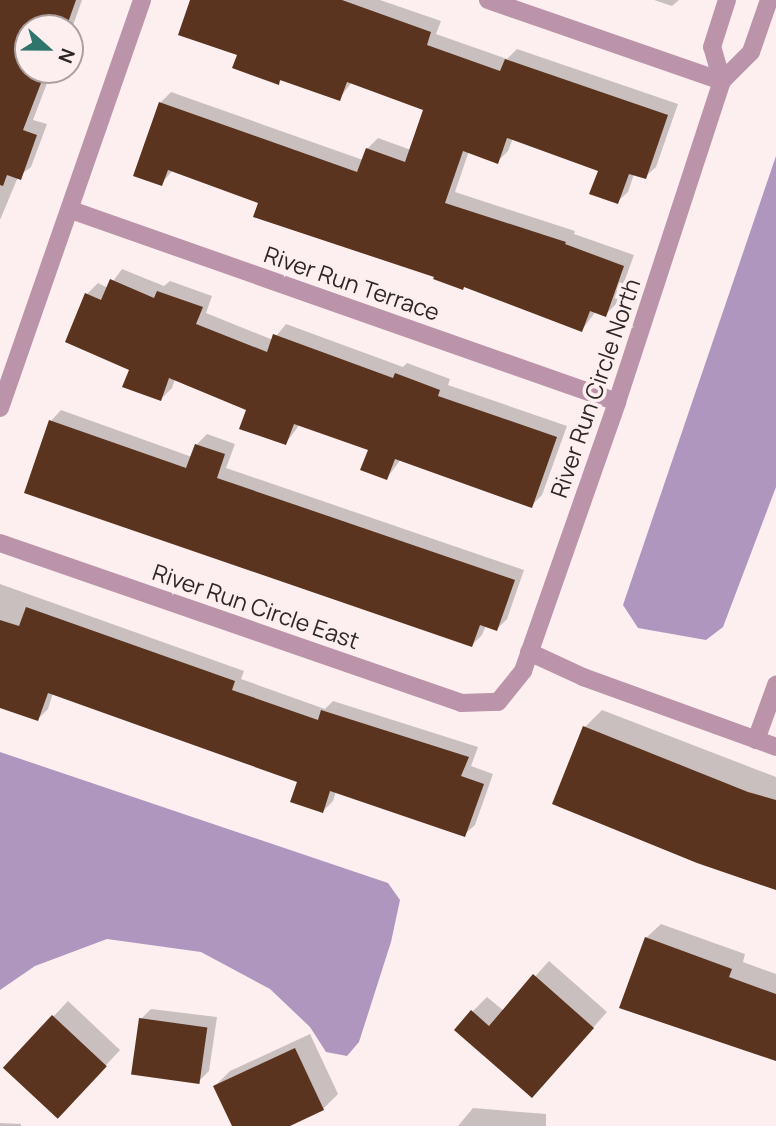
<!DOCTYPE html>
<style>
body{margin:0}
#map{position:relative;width:776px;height:1126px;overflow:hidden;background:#fdefef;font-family:Manrope,sans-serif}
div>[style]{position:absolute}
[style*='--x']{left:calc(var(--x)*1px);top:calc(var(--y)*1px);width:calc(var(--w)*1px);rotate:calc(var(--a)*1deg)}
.water>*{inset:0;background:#af96bf}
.shadow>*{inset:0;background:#0003}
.building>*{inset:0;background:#5a341e;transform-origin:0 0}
.minor>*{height:18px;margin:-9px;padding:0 9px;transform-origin:9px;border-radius:9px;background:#bc94aa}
span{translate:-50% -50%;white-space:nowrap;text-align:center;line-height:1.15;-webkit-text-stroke:7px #fdefef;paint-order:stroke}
.street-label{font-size:23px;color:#2f2727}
.north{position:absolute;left:14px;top:14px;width:70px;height:70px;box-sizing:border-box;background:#fdefef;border:2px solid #ab9f9f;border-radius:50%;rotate:111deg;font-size:19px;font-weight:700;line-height:28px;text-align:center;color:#2f2727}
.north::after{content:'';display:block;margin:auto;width:24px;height:32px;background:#2f756b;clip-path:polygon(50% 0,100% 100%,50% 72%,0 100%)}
</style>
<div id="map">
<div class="water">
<i style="clip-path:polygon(776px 156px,776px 487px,723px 627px,706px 640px,638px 628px,623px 605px)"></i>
<i style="clip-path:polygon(0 752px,388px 883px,400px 900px,391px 942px,359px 1042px,347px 1056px,326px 1052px,310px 1027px,270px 989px,201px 952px,107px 939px,35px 966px,0 990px)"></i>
</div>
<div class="shadow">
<i style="clip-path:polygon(4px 0,82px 0,70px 34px,70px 28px,28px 28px,28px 70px,52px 70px,33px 120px,47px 124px,31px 167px,18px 177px,0 220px,0 12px)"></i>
<i style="clip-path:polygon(192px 0,380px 0,441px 21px,436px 34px,507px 59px,517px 49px,678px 104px,656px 167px,645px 177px,634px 174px,628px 192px,617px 202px,600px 169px,513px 138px,508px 151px,497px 162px,469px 151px,455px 192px,575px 231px,574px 234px,634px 255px,616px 304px,605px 315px,596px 311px,582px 330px,436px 276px,261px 202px,173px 170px,161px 184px,135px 175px,161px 102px,171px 92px,363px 160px,367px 149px,378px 138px,411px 150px,425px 109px,352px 82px,339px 99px,282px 79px,278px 83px,239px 54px)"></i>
<i style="clip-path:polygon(654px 0,679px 0,672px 6px)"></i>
<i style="clip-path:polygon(122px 269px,164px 286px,170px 281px,212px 296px,206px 313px,273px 340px,286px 324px,403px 367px,407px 363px,450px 379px,448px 385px,567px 426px,542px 495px,531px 506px,401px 459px,387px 478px,370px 449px,300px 424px,286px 443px,248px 409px,175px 379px,172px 388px,161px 399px,131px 369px,87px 294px,98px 283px,108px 288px)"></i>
<i style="clip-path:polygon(61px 410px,192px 457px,197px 444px,207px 434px,235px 444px,226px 468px,524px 570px,507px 619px,497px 629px,486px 625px,482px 635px,472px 645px,26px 492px,51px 421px)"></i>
<i style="clip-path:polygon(0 584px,244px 671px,241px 679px,325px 709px,333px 701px,478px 747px,471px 766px,493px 774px,475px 825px,464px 835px,336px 791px,333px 801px,323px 811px,299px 781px,53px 693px,48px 709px,38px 719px,0 706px)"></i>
<i style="clip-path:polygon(602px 710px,776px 777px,776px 888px,585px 727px)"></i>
<i style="clip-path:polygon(661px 924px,745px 954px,743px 962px,776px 974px,776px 1059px,646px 938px)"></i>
<i style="clip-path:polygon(549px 961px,607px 1012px,532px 1096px,472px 1012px,487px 997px,504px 1011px)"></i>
<i style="clip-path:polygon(68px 1001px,120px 1050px,73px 1101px,6px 1067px)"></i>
<i style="clip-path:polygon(151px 1009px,217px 1017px,209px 1071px,199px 1081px,141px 1019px)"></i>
<i style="clip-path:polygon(310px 1034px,338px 1094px,323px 1109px,286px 1126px,234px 1126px,215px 1086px,230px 1071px)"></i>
<i style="clip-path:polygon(473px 1108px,546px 1114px,546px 1126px,458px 1126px)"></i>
<i style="clip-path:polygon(0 1123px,21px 1124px,21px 1126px,0 1126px)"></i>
</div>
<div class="building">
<i style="clip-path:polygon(0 0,76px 0,66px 28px,28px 28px,28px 70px,46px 70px,23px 130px,37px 135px,21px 180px,7px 175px,3px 186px,0 185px)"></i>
<i style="clip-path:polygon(190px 0,342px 0,431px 32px,427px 45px,500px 71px,505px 59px,668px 115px,646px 179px,629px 174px,618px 204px,589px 194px,598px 171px,507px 138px,498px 164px,463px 151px,445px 203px,566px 242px,565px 244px,624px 266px,606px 317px,590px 311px,582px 332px,464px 287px,463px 290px,433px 279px,434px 277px,253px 217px,258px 203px,168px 170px,162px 186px,133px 176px,159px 102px,357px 172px,366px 148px,405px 162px,423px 110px,347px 82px,340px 101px,280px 80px,279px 85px,232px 68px,237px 55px,178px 35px)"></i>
<i style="clip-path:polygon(110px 279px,154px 298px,157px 291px,203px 307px,196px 324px,267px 352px,273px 334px,393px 378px,395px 373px,440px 390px,438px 396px,557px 437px,532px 508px,395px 459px,387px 480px,360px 470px,368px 450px,294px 424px,286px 445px,239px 429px,246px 410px,169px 378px,161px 401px,122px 387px,129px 370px,65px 342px,85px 293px,101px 300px)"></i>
<i style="clip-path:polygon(49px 420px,186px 468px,195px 444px,225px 454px,217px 478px,515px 580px,497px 631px,480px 625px,472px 647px,24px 493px)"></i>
<i style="clip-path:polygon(26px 607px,235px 681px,232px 690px,318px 720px,321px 710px,469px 757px,461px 776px,484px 784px,465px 837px,330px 791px,323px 813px,290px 802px,297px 782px,48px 693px,38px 721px,0 708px,0 620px,19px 626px)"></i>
<i style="clip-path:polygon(583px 726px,748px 792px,776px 800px,776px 890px,697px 863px,552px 804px)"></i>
<i style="clip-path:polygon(645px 937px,732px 969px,729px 977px,776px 994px,776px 1061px,619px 1008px)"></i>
<i style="clip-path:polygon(533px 974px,594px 1028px,532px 1098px,454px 1030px,471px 1010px,489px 1026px)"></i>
<i style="left:52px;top:1015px;width:75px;height:72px;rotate:43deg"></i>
<i style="left:139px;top:1018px;width:69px;height:57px;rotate:8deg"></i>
<i style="clip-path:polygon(295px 1048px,324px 1110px,290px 1126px,232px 1126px,213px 1086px)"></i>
</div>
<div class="minor">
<i style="--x:488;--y:0;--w:248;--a:19.1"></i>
<i style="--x:722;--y:81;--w:35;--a:-106"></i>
<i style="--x:712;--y:47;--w:49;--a:-72.3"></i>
<i style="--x:71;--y:210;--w:579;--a:19.37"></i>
<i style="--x:0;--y:408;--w:432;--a:-70.8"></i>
<i style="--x:0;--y:543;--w:488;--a:19.1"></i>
<i style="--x:461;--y:703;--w:37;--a:-2"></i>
<i style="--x:498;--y:702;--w:40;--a:-51"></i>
<i style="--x:523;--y:671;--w:285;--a:-70.7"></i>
<i style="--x:617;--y:402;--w:338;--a:-71.9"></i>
<i style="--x:722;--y:81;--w:41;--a:-45"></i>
<i style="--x:751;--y:52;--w:55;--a:-70.9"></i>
<i style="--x:529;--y:652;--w:60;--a:24.8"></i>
<i style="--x:583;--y:677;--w:205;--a:19.9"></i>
<i style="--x:756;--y:740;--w:59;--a:-70"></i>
</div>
<div class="street-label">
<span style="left:352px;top:283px;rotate:19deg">River Run Terrace</span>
<span style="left:595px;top:388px;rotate:-71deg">River Run Circle North</span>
<span style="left:256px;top:606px;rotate:19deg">River Run Circle East</span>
</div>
<div class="north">N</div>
</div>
